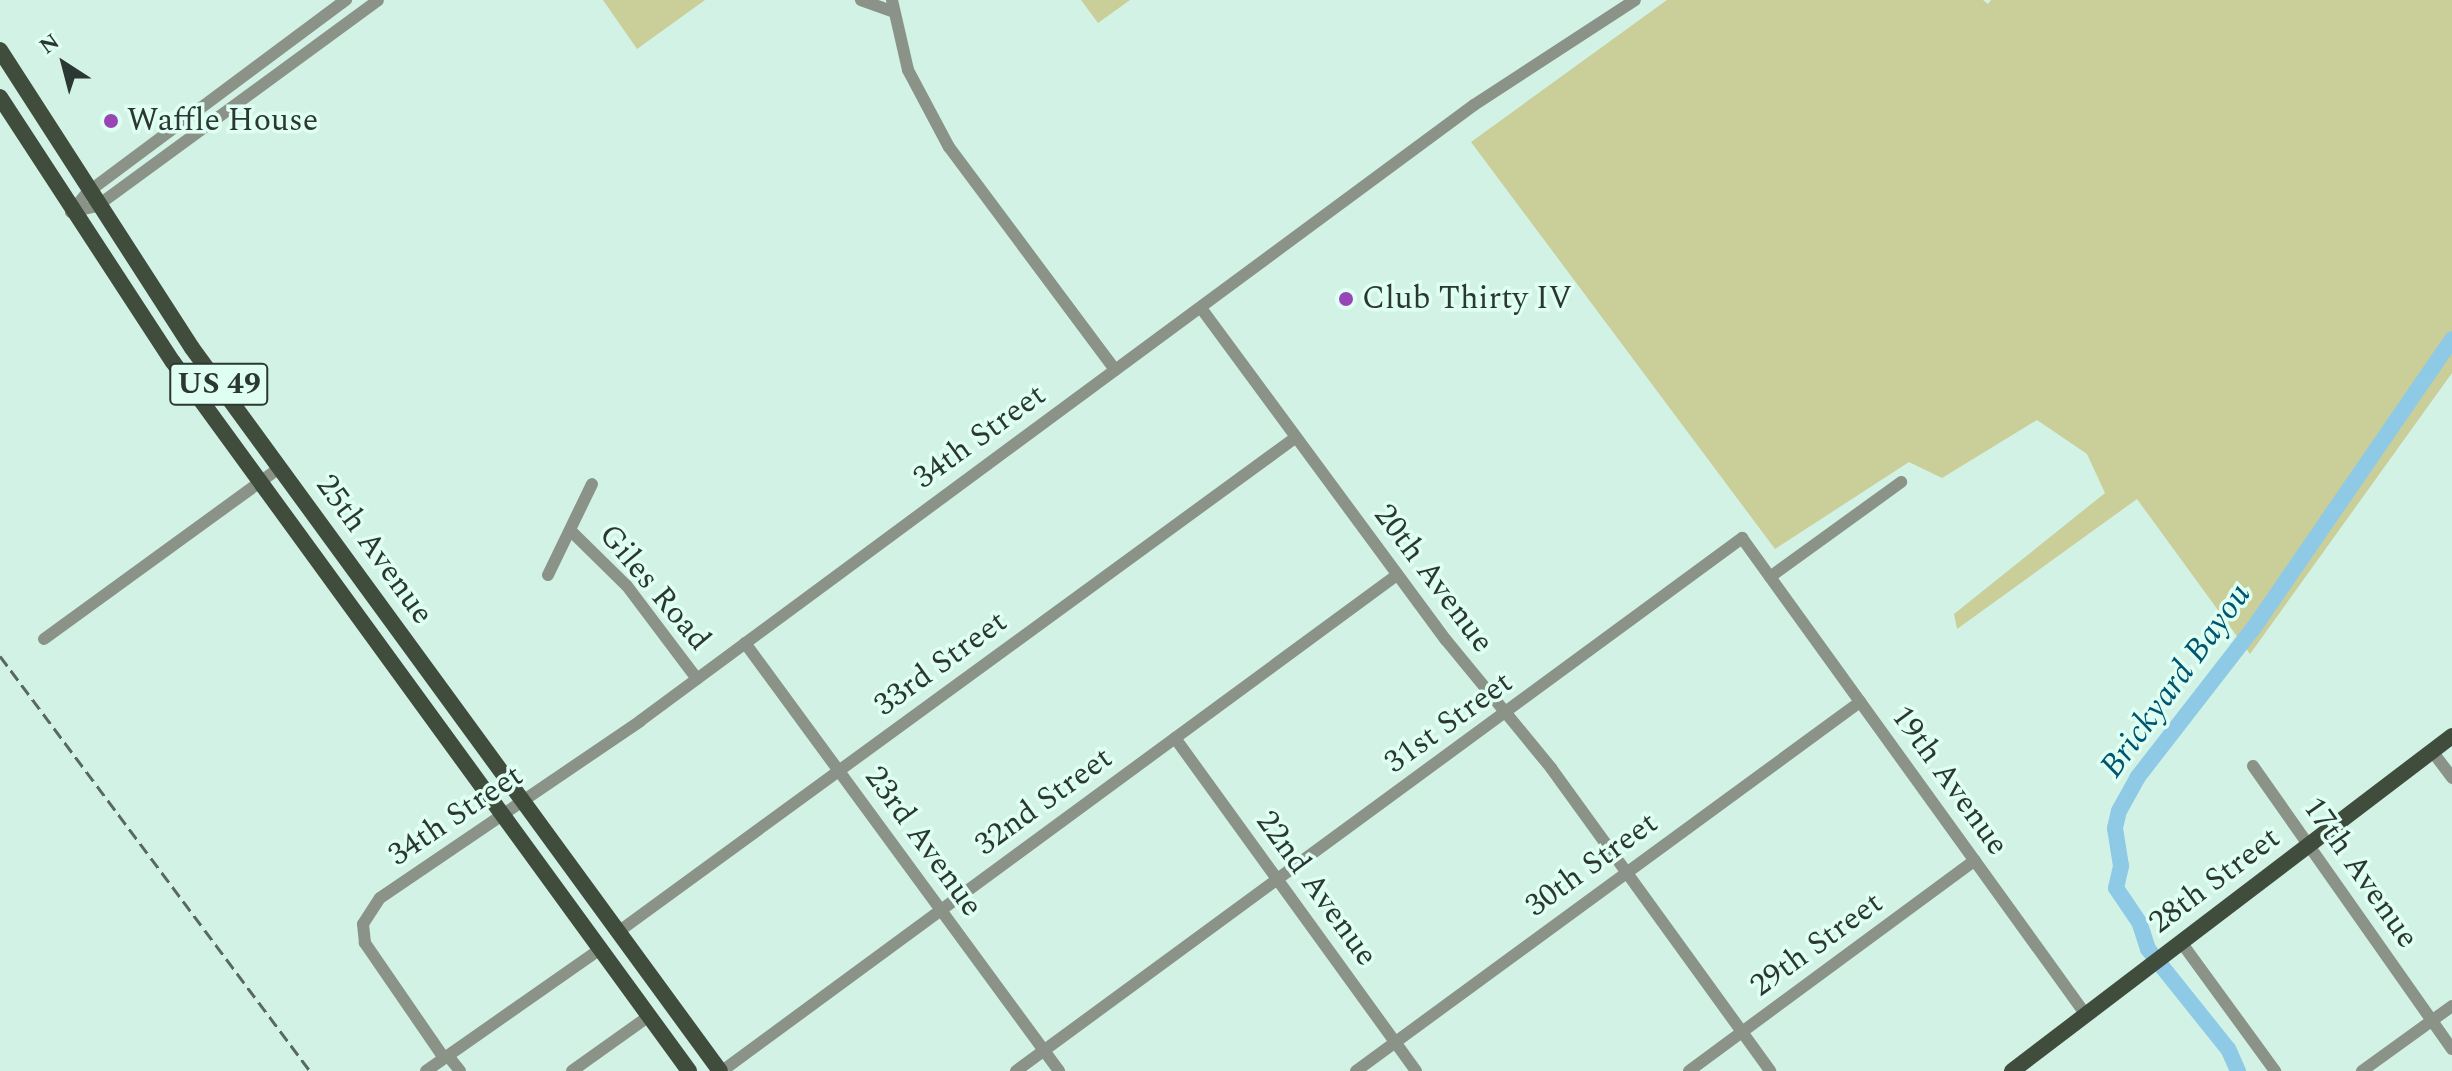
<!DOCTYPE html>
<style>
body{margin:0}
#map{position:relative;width:2452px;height:1071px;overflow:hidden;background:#d2f2e5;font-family:Spectral,serif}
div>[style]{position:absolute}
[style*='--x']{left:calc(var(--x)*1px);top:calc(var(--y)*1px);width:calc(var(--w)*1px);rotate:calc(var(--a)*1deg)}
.green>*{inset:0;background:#cace99}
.river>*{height:16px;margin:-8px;padding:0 8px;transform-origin:8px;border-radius:8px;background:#8ecae6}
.minor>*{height:12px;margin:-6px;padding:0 6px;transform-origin:6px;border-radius:6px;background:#8b9389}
.major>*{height:16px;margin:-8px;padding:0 8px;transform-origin:8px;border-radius:8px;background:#404d3d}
.rail>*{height:3px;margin-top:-1.5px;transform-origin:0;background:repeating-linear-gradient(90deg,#586963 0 12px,transparent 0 18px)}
.dots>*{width:22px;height:22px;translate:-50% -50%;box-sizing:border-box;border:4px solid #dffff3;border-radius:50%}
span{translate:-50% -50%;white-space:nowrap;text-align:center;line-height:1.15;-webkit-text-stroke:7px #dffff3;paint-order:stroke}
.shield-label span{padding:2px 6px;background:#dffff3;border:2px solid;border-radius:6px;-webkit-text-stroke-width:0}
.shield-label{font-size:30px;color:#2b3733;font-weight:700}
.poi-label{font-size:32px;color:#2b3733}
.left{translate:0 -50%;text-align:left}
.street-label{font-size:32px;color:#2b3733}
.water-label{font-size:34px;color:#005570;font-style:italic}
.north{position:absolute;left:24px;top:24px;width:80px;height:80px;-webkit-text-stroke:6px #dffff3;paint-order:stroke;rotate:324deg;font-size:22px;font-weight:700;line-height:32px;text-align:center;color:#2b3733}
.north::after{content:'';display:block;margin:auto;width:28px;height:36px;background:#2b3733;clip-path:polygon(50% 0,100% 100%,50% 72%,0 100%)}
</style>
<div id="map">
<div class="green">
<i style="clip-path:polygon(603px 0,705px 0,637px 49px)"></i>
<i style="clip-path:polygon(1081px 0,1130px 0,1098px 23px)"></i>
<i style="clip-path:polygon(1667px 0,1983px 0,1988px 4px,1991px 0,2452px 0,2452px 373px,2250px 654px,2137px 499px,1957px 629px,1954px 614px,2105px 493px,2087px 454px,2037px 420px,1942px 478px,1909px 462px,1775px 549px,1471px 142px)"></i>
</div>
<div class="river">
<i style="--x:2238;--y:1071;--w:24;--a:-114"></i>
<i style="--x:2228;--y:1049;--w:128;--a:-128.7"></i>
<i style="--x:2148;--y:949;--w:28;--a:-108"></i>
<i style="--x:2139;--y:922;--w:41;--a:-124.1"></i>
<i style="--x:2116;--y:888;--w:23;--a:-77"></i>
<i style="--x:2121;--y:866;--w:38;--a:-99"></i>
<i style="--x:2115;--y:828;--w:17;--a:-77"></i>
<i style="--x:2119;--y:811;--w:38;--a:-61"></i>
<i style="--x:2137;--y:778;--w:192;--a:-52.2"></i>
<i style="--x:2255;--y:626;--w:348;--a:-55.5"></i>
</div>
<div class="minor">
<i style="--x:861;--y:0;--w:32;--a:20"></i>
<i style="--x:892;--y:0;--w:72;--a:77.1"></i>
<i style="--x:908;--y:70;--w:87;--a:62"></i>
<i style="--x:949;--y:147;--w:278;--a:53.3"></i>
<i style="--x:71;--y:212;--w:27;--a:-13"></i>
<i style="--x:97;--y:206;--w:348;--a:-36.2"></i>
<i style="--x:71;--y:212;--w:26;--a:-50"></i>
<i style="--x:88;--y:192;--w:322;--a:-36.7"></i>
<i style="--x:1201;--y:308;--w:413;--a:53.6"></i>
<i style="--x:1446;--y:640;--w:166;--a:50.6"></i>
<i style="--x:1551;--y:768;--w:374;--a:54.1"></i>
<i style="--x:571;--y:531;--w:78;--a:44.5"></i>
<i style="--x:627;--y:586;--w:116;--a:53"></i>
<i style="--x:548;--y:575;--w:101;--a:-64.2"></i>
<i style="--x:1770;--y:577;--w:162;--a:-35.9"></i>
<i style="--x:44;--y:639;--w:291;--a:-36"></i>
<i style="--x:745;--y:643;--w:531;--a:53.73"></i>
<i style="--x:1175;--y:738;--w:411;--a:54.1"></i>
<i style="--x:2432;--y:751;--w:34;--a:53"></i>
<i style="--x:2253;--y:766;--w:346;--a:54.9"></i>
<i style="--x:618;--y:932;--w:838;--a:-36.12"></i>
<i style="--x:2181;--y:942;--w:160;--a:53.9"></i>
<i style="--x:448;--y:1056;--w:19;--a:51"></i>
<i style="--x:444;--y:1058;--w:140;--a:-124.5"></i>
<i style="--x:365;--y:943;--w:19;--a:-96"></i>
<i style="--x:363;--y:924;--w:31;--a:-57"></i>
<i style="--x:380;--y:898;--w:315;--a:-34.2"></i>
<i style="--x:640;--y:721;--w:1037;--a:-36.45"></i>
<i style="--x:1474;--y:105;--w:192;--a:-33.1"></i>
<i style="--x:426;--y:1071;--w:213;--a:-35"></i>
<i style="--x:572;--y:1071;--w:95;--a:-35.5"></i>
<i style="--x:722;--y:1071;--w:838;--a:-36.31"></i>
<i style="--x:1016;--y:1071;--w:901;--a:-36.28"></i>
<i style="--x:1742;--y:538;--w:588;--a:54.2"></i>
<i style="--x:1356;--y:1071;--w:625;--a:-36.21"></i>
<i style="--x:1689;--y:1071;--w:355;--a:-36.4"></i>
<i style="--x:2362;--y:1071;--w:111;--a:-35.8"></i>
</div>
<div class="major">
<i style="--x:0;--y:50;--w:354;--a:57.2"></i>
<i style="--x:192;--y:348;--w:895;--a:53.86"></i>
<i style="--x:0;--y:97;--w:316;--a:56.9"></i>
<i style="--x:173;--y:362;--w:877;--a:53.95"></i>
<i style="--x:2012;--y:1071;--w:553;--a:-37.28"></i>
</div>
<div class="rail">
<i style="--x:0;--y:656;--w:518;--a:53.24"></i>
</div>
<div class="dots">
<i style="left:111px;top:121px;background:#9846b6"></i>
<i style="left:1346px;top:299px;background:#9846b6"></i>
</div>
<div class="shield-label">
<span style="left:219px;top:384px">US 49</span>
</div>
<div class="poi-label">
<span class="left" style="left:127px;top:121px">Waffle House</span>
<span class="left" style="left:1362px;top:299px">Club Thirty IV</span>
</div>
<div class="street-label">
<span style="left:980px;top:437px;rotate:-36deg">34th Street</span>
<span style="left:374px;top:550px;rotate:54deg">25th Avenue</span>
<span style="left:1433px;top:579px;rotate:53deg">20th Avenue</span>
<span style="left:654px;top:588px;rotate:50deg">Giles Road</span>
<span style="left:941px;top:664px;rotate:-36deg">33rd Street</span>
<span style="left:1449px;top:723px;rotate:-36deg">31st Street</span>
<span style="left:1949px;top:781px;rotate:54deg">19th Avenue</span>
<span style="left:1044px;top:802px;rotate:-36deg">32nd Street</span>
<span style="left:456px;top:816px;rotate:-34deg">34th Street</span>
<span style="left:923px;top:842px;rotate:54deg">23rd Avenue</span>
<span style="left:1592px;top:865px;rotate:-36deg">30th Street</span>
<span style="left:2360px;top:873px;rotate:55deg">17th Avenue</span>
<span style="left:2215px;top:881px;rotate:-37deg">28th Street</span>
<span style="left:1316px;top:889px;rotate:54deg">22nd Avenue</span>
<span style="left:1817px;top:945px;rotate:-36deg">29th Street</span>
</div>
<div class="water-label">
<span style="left:2176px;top:681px;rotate:-54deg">Brickyard Bayou</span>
</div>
<div class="north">N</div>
</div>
